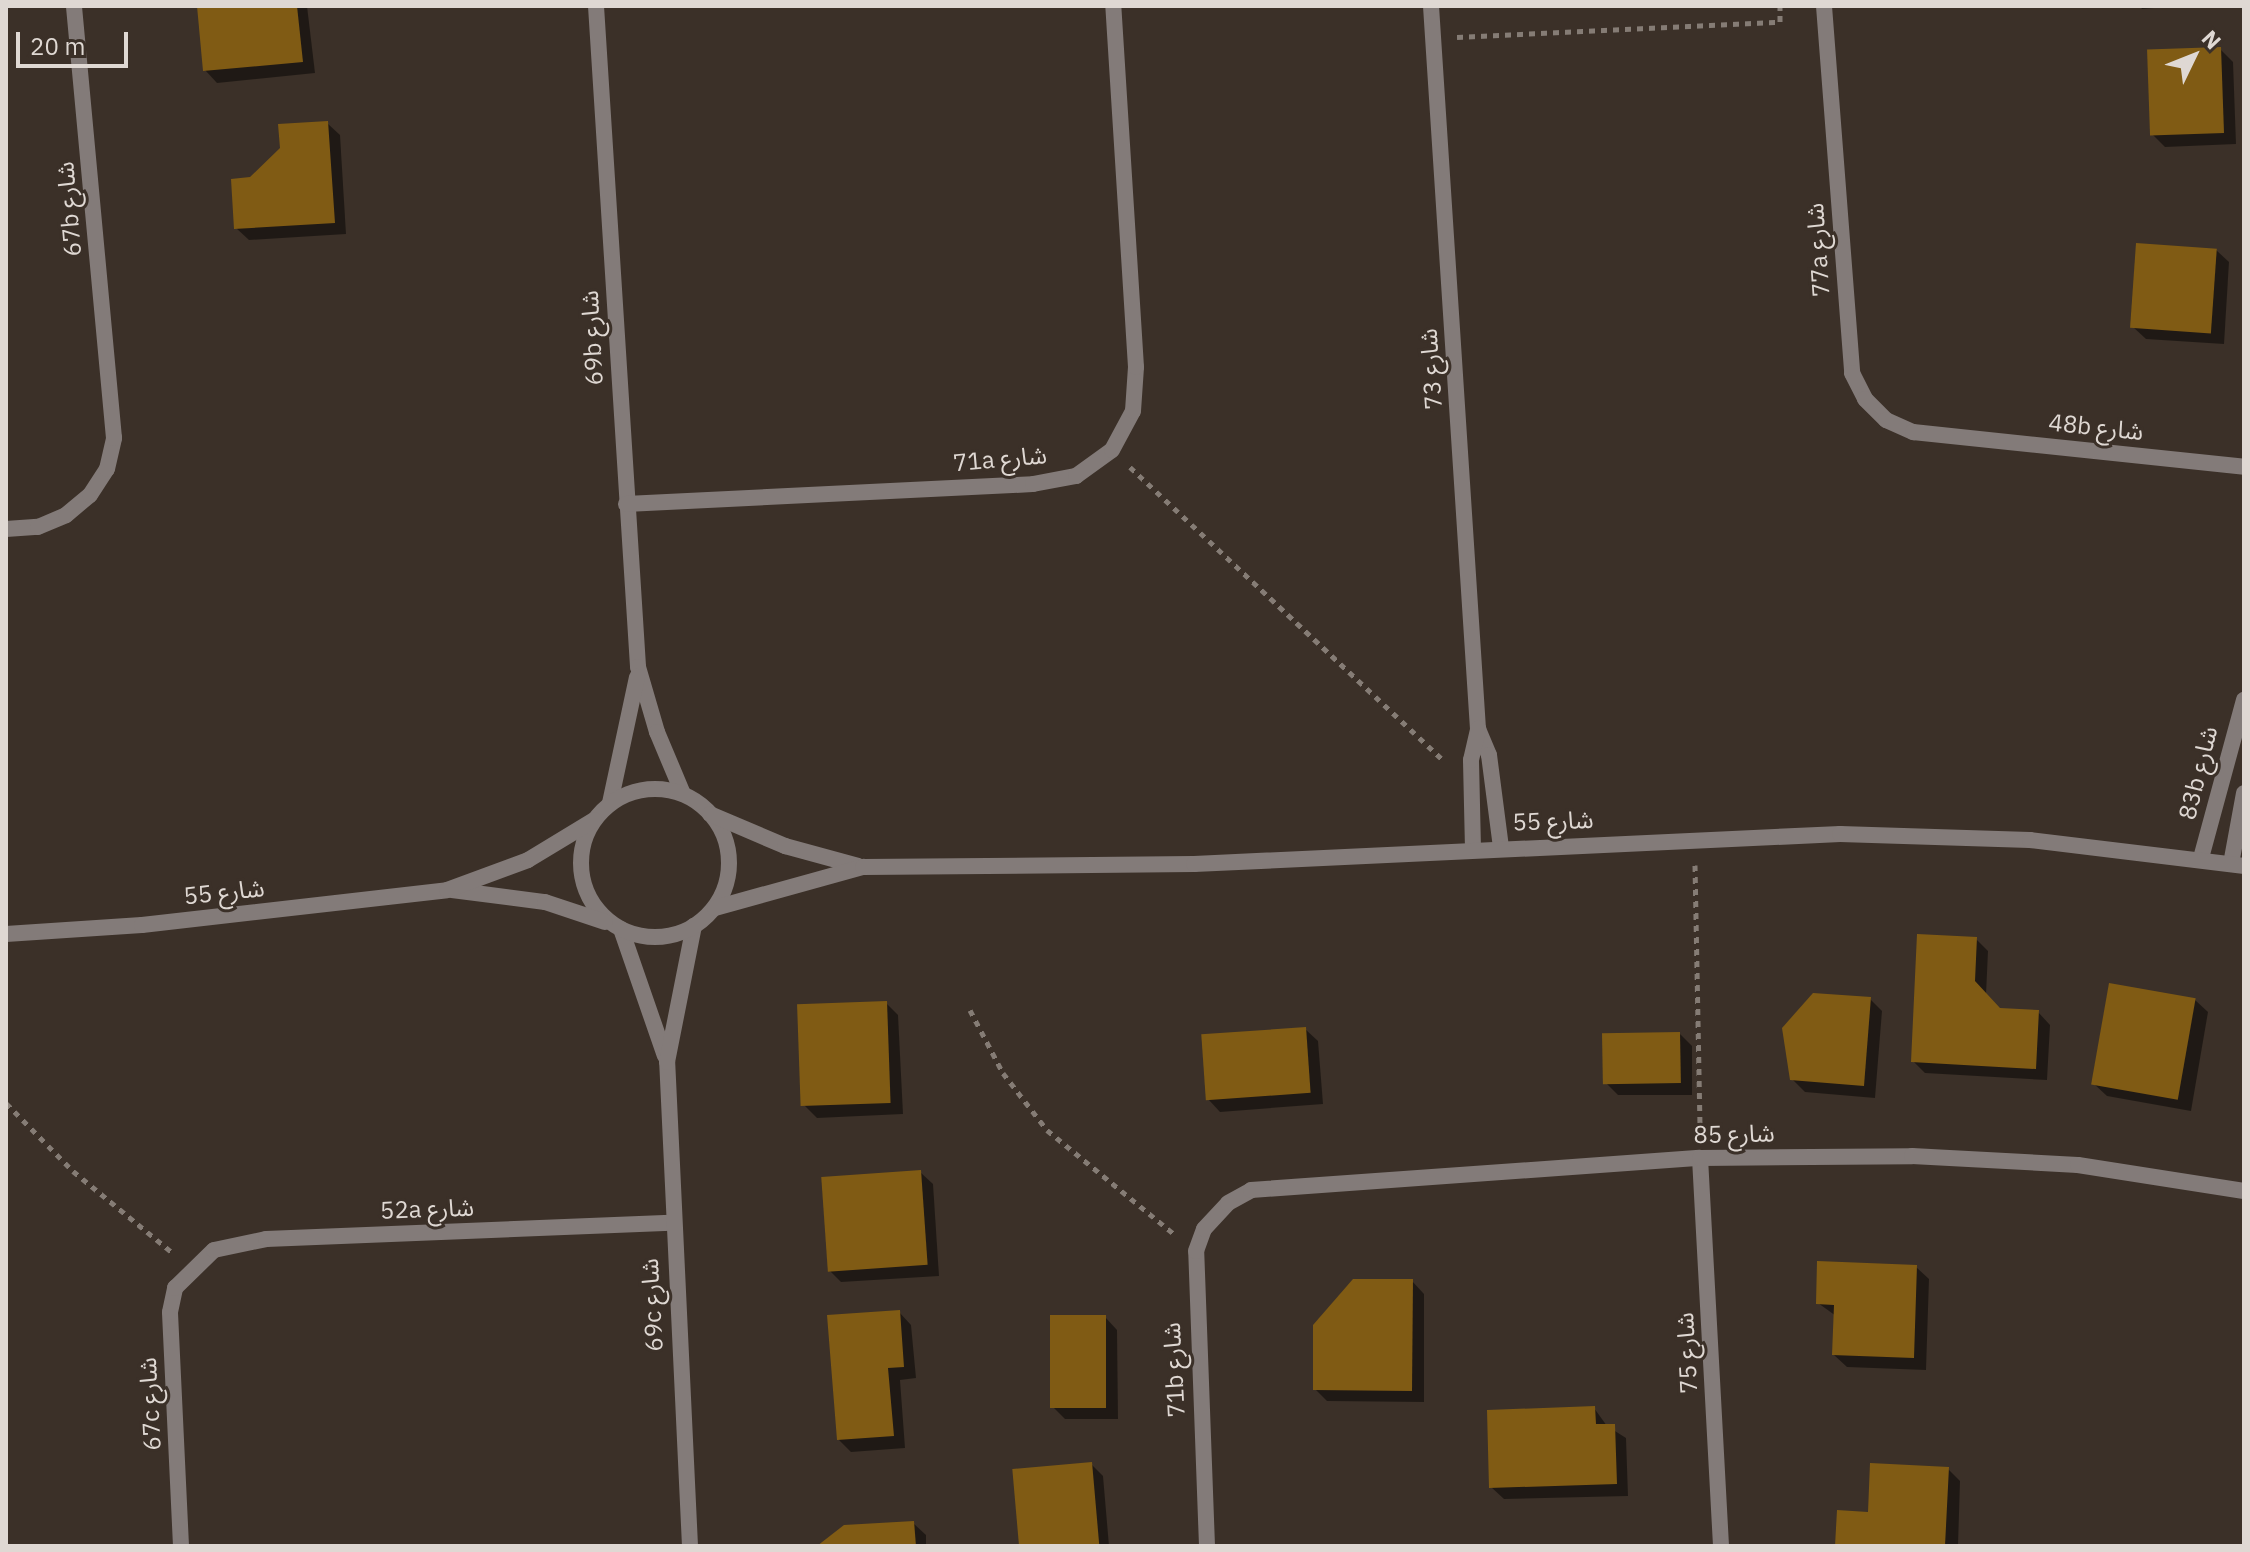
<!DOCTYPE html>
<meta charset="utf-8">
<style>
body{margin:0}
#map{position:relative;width:2250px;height:1552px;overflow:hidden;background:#3b3028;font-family:"IBM Plex Sans","Noto Sans Arabic",sans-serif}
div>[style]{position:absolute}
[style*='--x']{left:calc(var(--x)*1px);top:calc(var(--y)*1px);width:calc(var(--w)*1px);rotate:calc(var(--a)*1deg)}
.shadow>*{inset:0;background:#0007}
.building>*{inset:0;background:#805b14;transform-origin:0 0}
.path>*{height:5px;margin-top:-2.5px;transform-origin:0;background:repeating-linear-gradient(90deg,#857c75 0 6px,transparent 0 12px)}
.minor>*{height:16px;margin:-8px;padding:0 8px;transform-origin:8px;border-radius:8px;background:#837b79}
.tertiary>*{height:16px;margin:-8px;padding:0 8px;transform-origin:8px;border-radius:8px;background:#837b79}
.tertiary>.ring{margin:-8px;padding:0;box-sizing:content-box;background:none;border:16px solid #837b79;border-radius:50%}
span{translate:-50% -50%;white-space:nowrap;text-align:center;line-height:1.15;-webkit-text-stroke:6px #3b3028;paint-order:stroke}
.street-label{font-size:24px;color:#dfd8d3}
.frame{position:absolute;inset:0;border:8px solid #dfd8d3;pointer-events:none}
.north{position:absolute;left:2154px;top:16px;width:80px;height:80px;-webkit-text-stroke:6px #3b3028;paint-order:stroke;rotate:47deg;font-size:22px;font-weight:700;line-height:32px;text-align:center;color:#dfd8d3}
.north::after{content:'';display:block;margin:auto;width:28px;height:36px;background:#dfd8d3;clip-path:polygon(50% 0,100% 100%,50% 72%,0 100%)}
.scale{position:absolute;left:16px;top:32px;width:112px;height:36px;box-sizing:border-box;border:4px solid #dfd8d3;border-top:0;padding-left:10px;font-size:24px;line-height:28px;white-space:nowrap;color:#dfd8d3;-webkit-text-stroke:6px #3b3028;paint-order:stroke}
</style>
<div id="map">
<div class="shadow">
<i style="clip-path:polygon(199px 6px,307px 6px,315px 73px,217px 83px,205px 70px)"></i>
<i style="clip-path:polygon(2140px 6px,2178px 6px,2142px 9px)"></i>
<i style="clip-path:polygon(2220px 49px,2233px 62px,2236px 144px,2165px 147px,2153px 135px)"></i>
<i style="clip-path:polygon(327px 123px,340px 135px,346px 234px,249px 240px,236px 228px,251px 179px)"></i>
<i style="clip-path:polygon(2216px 250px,2229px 262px,2224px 344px,2146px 339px,2133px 327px)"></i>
<i style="clip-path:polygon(1976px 939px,1988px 951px,1986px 995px,2000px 1010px,2038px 1012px,2050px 1025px,2047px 1080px,1925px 1073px,1913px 1061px)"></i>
<i style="clip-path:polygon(1870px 999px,1882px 1011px,1875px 1098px,1805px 1092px,1792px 1079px)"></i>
<i style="clip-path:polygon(2195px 1000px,2208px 1012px,2191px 1111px,2107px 1096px,2094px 1084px)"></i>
<i style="clip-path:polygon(886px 1003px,898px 1015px,903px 1114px,817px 1118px,804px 1105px)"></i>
<i style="clip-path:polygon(1305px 1029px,1318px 1041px,1323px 1104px,1220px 1112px,1208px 1099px)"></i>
<i style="clip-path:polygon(1680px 1034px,1692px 1046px,1692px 1095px,1618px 1095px,1605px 1082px)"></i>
<i style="clip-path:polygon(920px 1172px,933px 1184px,939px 1276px,841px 1282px,829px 1270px)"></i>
<i style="clip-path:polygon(1916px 1267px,1929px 1279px,1926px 1370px,1847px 1367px,1834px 1355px,1836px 1316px,1818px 1303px)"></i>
<i style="clip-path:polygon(1412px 1281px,1424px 1294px,1424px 1402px,1327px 1401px,1315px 1389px)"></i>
<i style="clip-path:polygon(899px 1312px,911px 1325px,916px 1378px,900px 1380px,905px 1448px,851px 1452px,839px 1440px)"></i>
<i style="clip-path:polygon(1105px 1317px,1117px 1330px,1118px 1419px,1065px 1419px,1053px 1407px)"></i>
<i style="clip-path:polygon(1594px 1408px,1607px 1426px,1626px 1438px,1628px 1496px,1504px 1499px,1491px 1487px)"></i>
<i style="clip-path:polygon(1091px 1464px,1103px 1476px,1109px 1546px,1020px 1546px)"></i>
<i style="clip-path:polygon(1948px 1469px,1960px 1481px,1958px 1546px,1837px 1546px,1869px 1514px)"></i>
<i style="clip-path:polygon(913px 1523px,926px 1535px,926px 1546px,820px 1546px)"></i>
</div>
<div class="building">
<i style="clip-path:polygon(197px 6px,297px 6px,303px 62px,203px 71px)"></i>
<i style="left:2221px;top:47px;width:86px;height:74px;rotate:88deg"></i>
<i style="clip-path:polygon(328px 121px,335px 223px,234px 229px,231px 179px,250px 177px,280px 148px,278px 124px)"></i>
<i style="left:2136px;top:243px;width:81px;height:85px;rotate:4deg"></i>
<i style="clip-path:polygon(1917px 934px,1977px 937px,1975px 981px,2000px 1008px,2039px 1010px,2036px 1069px,1911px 1062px)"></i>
<i style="left:2109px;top:983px;width:88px;height:103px;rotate:10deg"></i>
<i style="clip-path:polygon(1813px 993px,1871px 997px,1864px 1086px,1790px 1080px,1782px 1028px)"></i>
<i style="left:887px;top:1001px;width:102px;height:90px;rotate:88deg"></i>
<i style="left:1306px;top:1027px;width:66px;height:105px;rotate:86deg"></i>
<i style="left:1680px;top:1032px;width:51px;height:78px;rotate:89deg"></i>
<i style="left:921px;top:1170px;width:95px;height:100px;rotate:86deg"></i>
<i style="clip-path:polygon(1817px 1261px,1917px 1265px,1914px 1358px,1832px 1355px,1834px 1305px,1816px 1304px)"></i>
<i style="clip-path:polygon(1353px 1279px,1413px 1279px,1412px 1391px,1313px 1390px,1313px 1325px)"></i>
<i style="clip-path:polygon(900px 1310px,904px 1367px,888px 1368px,894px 1436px,837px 1440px,827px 1315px)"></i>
<i style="left:1106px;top:1315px;width:93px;height:56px;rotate:90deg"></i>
<i style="clip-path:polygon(1595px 1406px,1596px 1424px,1615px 1424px,1617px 1484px,1489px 1488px,1487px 1410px)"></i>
<i style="left:1092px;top:1462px;width:84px;height:80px;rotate:85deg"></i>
<i style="clip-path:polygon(1870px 1463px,1949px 1467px,1945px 1546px,1835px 1546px,1837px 1510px,1868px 1512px)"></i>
<i style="clip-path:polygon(914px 1521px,916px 1546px,817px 1546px,844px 1525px)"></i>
</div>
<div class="path">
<i style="--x:1457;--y:37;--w:323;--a:-2.7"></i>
<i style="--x:1780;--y:22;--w:16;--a:-90"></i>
<i style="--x:1130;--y:467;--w:430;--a:43.1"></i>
<i style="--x:1695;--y:865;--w:266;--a:88.9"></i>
<i style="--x:970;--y:1010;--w:71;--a:62.4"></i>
<i style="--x:1003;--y:1073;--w:72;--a:52.3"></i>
<i style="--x:1047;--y:1130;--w:164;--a:39.3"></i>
<i style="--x:6;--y:1103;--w:95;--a:45.4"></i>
<i style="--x:73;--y:1171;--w:131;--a:39.4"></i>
</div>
<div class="minor">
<i style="--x:596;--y:6;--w:662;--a:86.36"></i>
<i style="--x:638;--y:667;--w:68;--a:73.7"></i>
<i style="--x:657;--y:732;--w:67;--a:67.2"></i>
<i style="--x:1824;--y:6;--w:368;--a:85.6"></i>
<i style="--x:1852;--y:373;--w:29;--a:63"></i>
<i style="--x:1865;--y:399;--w:30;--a:45"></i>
<i style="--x:1886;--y:420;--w:30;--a:24"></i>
<i style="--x:1913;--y:432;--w:333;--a:6"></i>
<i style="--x:626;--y:504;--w:407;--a:-2.8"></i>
<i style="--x:1033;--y:484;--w:44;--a:-10.5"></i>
<i style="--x:1076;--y:476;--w:44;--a:-35.8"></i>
<i style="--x:1112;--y:450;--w:44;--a:-61.7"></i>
<i style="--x:1133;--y:411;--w:44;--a:-86.1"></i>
<i style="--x:1136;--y:367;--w:362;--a:-93.6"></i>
<i style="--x:6;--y:529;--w:32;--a:-4"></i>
<i style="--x:38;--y:527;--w:30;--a:-23"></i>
<i style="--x:66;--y:515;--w:31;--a:-40"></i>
<i style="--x:90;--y:495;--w:31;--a:-57"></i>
<i style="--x:107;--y:469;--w:32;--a:-77"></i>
<i style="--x:114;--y:438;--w:434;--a:-95.3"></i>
<i style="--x:610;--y:803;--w:129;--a:-77.9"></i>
<i style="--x:2201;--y:858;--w:164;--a:-74.8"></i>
<i style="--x:2231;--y:864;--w:72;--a:-79.6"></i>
<i style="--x:621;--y:929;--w:134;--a:70.9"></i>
<i style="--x:1700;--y:1158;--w:389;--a:86.9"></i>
<i style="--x:181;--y:1546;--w:234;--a:-92.7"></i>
<i style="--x:170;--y:1312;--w:25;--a:-78"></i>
<i style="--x:175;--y:1288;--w:54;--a:-44.3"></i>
<i style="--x:214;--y:1250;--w:53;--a:-11.9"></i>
<i style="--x:266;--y:1239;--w:405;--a:-2.3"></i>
<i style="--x:690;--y:1546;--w:485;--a:-92.7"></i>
<i style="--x:667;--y:1062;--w:139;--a:-78.8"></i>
<i style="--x:1207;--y:1546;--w:295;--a:-92.1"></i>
<i style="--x:1196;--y:1251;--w:23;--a:-70"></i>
<i style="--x:1204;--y:1229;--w:35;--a:-47"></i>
<i style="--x:1228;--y:1203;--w:26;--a:-29"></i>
<i style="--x:1251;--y:1190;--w:450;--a:-4.1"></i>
<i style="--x:1700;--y:1158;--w:212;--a:-0.5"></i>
<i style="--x:1912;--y:1156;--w:166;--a:3.1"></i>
<i style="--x:2078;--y:1165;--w:168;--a:8.9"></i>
</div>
<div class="tertiary">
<i style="--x:1431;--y:6;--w:725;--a:86.28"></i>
<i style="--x:1478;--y:729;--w:28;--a:67"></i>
<i style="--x:1489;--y:755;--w:94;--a:82.6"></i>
<i class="ring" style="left:581px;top:789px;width:132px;height:132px"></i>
<i style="--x:710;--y:814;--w:82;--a:23.1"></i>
<i style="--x:785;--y:846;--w:76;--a:15.3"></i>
<i style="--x:1473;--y:849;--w:89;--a:-91.3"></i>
<i style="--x:1471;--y:760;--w:32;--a:-77"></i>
<i style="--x:452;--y:890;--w:94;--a:7.4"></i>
<i style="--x:545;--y:902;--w:63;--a:18.4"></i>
<i style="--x:715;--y:908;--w:154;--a:-15.5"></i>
<i style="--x:863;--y:867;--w:331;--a:-0.5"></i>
<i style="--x:1194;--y:864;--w:647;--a:-2.66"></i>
<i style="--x:1840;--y:834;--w:190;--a:1.8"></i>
<i style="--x:2030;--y:840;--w:216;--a:6.9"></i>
<i style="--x:6;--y:934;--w:136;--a:-3.8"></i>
<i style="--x:142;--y:925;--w:307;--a:-6.5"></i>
<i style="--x:447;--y:890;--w:86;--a:-20.3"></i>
<i style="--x:528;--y:860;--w:77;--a:-31.2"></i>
</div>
<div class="street-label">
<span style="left:69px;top:209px;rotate:-95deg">67b شارع</span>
<span style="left:1818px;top:250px;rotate:-94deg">77a شارع</span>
<span style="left:592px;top:338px;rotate:-93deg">69b شارع</span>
<span style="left:1431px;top:369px;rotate:-94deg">شارع 73</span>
<span style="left:2096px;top:427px;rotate:6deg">48b شارع</span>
<span style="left:1000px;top:459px;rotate:-5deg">71a شارع</span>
<span style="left:2198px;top:773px;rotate:-76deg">83b شارع</span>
<span style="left:1553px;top:821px;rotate:-2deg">شارع 55</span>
<span style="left:224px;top:892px;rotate:-6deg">شارع 55</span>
<span style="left:1734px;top:1134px;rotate:-1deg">شارع 85</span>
<span style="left:427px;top:1209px;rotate:-2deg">52a شارع</span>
<span style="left:652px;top:1305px;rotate:-93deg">69c شارع</span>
<span style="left:1687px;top:1353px;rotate:-93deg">شارع 75</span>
<span style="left:1174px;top:1370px;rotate:-93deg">71b شارع</span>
<span style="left:150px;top:1404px;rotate:-93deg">67c شارع</span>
</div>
<div class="frame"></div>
<div class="north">N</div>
<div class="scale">20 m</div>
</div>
